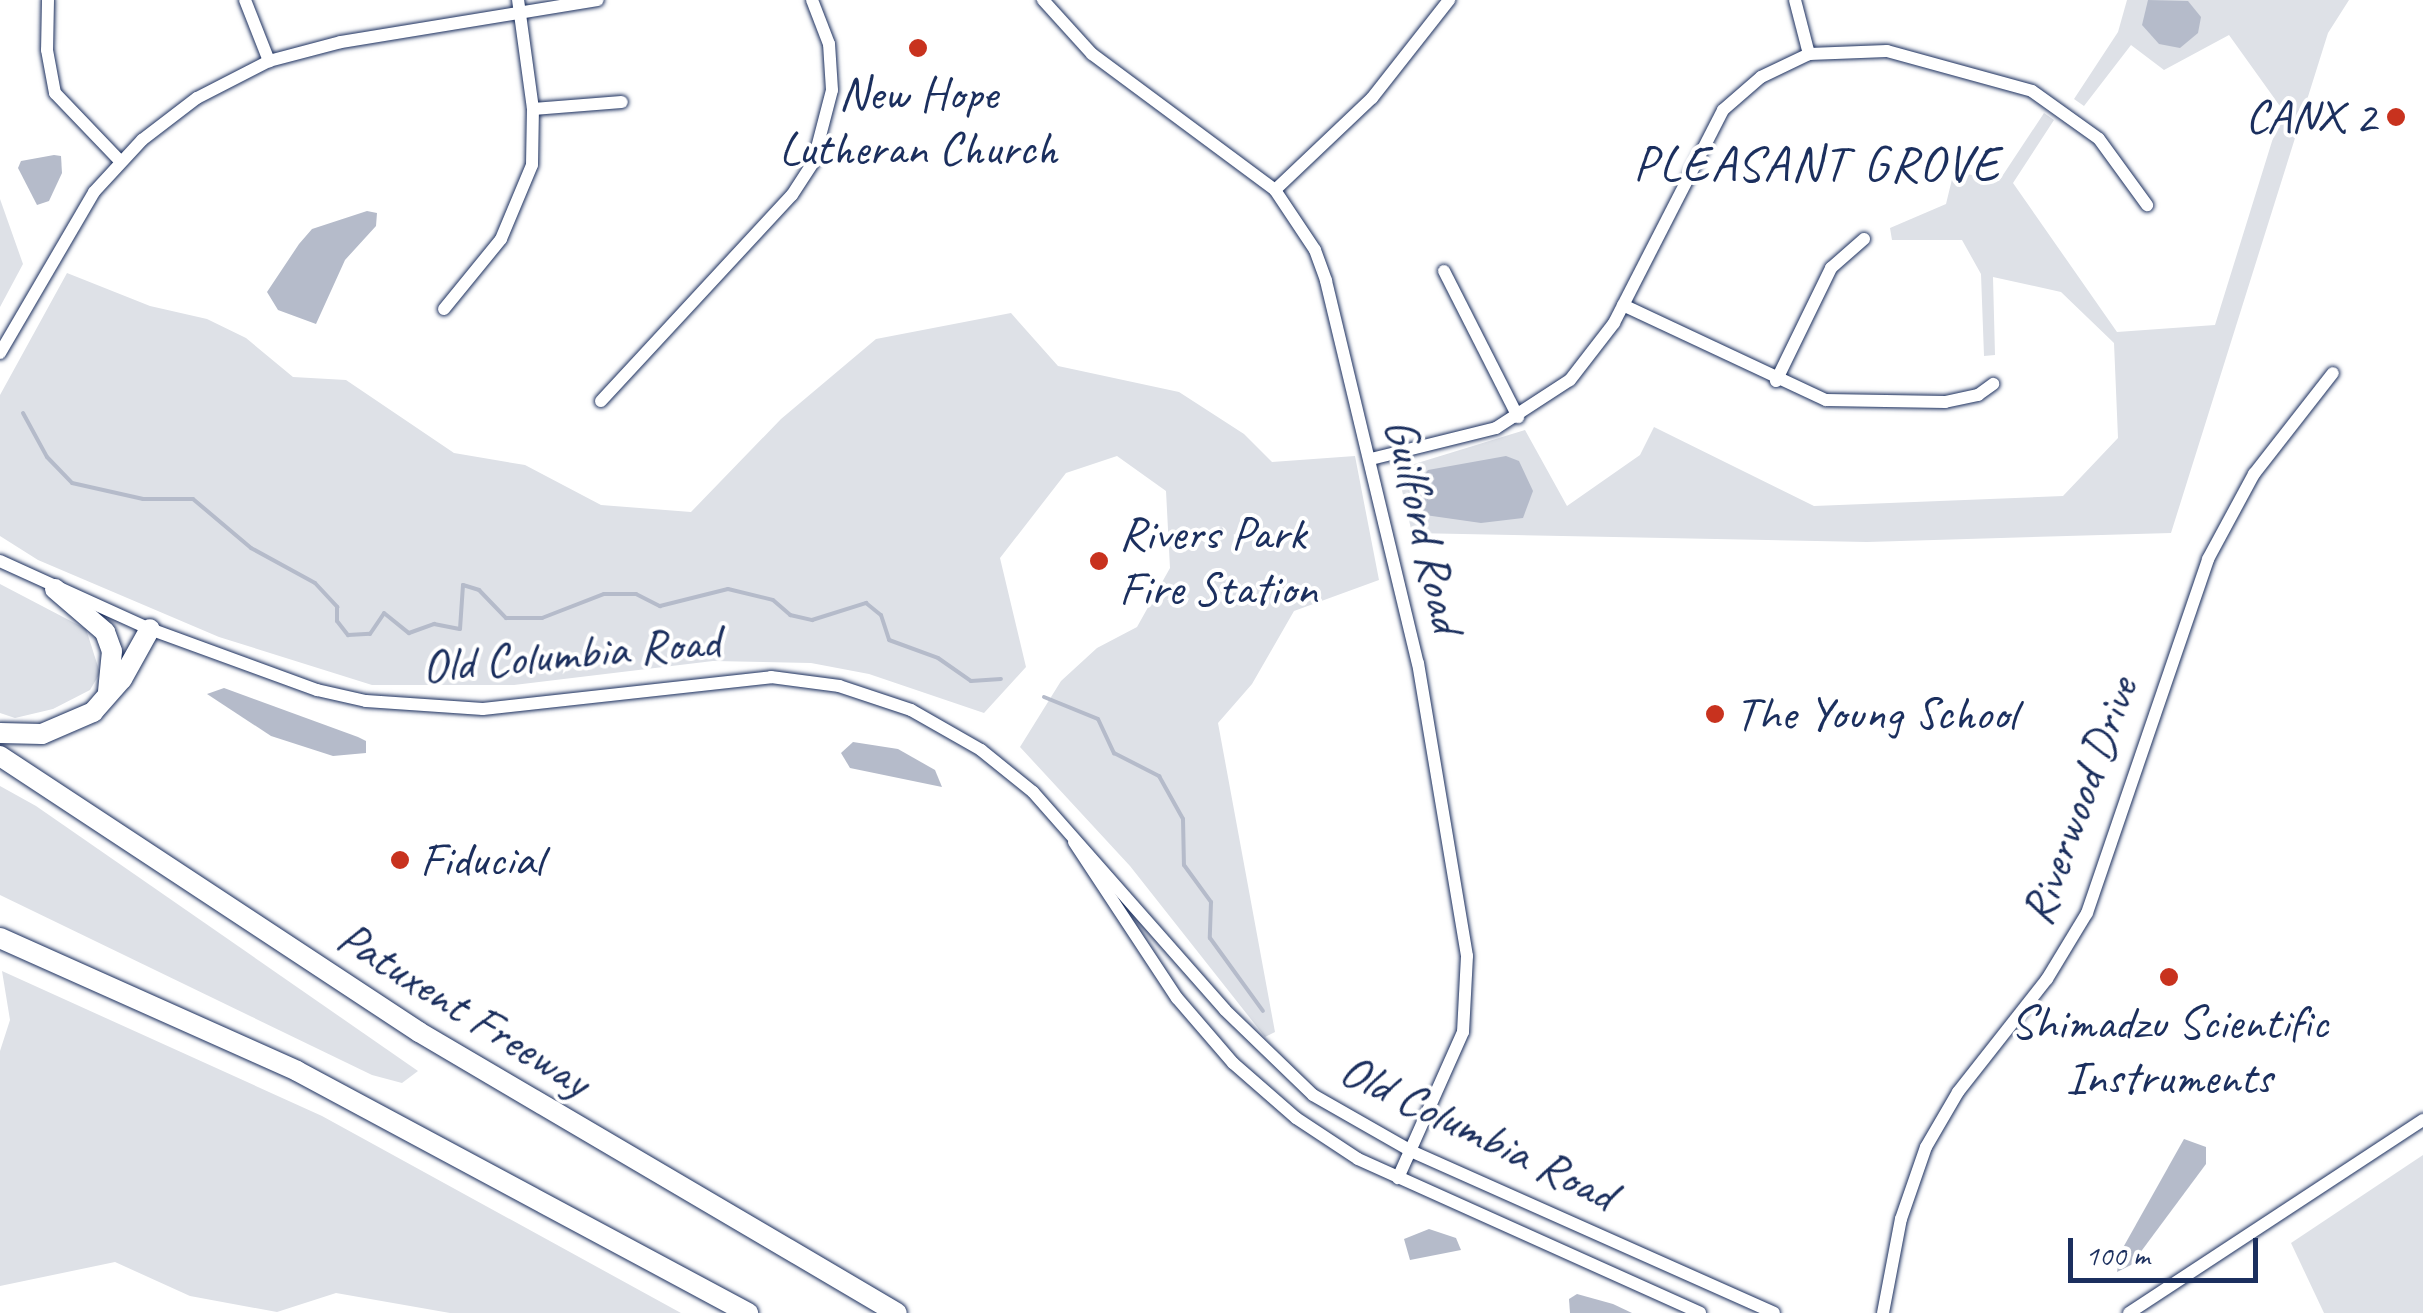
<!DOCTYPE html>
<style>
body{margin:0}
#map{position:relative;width:2423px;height:1313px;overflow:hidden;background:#fff;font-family:Caveat,sans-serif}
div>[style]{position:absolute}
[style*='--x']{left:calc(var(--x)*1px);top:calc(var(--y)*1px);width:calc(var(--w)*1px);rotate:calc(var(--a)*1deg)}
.green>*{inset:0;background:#dee1e7}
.water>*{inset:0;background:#b5bbca}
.stream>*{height:4px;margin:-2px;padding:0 2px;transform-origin:2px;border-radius:2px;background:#b5bbca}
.roads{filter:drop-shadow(0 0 2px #1b2f5e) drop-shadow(0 0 2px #1b2f5e)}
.minor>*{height:12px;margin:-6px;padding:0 6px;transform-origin:6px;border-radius:6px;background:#fff}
.highway>*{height:20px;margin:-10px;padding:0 10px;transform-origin:10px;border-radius:10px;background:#fff}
.dots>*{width:28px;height:28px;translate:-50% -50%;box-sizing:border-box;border:5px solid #fff;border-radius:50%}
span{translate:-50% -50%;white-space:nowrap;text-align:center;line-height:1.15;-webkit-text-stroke:8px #fff;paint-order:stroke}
.poi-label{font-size:48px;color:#1b2f5e}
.right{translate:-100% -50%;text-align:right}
.left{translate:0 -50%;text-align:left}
.street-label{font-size:48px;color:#1b2f5e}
.neighbourhood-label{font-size:50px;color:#1b2f5e;letter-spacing:2.5px}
.scale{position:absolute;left:2068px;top:1238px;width:190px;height:45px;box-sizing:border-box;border:5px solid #1b2f5e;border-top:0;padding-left:12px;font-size:30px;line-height:35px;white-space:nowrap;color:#1b2f5e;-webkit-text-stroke:8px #fff;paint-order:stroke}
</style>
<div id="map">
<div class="green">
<i style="clip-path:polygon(2127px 0,2349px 0,2328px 33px,2171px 533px,1867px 542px,1412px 533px,1400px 482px,1411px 465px,1525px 430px,1567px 506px,1640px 455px,1654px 427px,1814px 506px,2063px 496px,2118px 438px,2114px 343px,2061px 292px,1993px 277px,1995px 355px,1984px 356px,1981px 274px,1962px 240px,1892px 240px,1890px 228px,1946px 204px,1954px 171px,1999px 181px,2044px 113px,2054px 120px,2013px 183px,2117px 332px,2215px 325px,2282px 109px,2229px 35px,2164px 70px,2131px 45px,2084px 106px,2074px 99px,2118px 32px)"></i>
<i style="clip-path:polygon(0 199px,23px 264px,0 307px)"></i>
<i style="clip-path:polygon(67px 273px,150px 306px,207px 319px,246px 338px,293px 377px,346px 380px,454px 453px,525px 465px,601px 505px,691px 512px,781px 419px,876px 339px,1011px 313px,1058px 366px,1179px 392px,1244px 434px,1272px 462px,1355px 456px,1379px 580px,1294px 611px,1252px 684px,1218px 723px,1275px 1032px,1265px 1037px,1130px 866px,1020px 747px,1061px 681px,1097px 648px,1137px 627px,1170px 568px,1166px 491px,1117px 456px,1066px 473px,1000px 558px,1026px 667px,984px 713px,869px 674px,811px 663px,713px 661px,514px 685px,372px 685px,219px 637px,38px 560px,0 536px,0 395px)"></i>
<i style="clip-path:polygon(0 584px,86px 629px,100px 673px,90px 690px,53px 709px,15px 718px,0 713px)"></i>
<i style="clip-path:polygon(0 786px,36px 806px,418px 1071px,402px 1083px,372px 1075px,0 895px)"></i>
<i style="clip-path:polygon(2px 971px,322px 1116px,681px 1313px,450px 1313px,336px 1293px,277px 1312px,190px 1296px,115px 1262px,0 1286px,0 1051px,10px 1020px)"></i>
<i style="clip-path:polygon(2423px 1155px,2423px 1313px,2324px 1313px,2291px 1243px)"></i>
</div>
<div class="water">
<i style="clip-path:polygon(2148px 0,2188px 1px,2201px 17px,2198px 33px,2180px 48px,2159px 44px,2142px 25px)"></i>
<i style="clip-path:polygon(54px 155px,61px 156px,62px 173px,49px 201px,37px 205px,18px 168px,21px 161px)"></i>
<i style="clip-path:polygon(367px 211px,377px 213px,376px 226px,345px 260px,316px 324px,278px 310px,267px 292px,299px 244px,312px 229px)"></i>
<i style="clip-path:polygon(1506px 456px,1519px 461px,1533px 491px,1523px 518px,1481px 523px,1418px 514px,1413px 488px,1428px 470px)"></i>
<i style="clip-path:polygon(224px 688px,358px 737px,366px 741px,366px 753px,333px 756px,271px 736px,207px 694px)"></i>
<i style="clip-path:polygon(853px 742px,898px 749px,935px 770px,942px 787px,850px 768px,841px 753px)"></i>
<i style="clip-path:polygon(2184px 1139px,2206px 1147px,2206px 1164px,2131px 1265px,2117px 1272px,2120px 1253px)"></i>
<i style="clip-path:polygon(1429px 1229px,1456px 1238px,1461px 1250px,1410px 1260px,1404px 1239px)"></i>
<i style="clip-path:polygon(1577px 1294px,1613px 1304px,1632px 1313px,1570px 1313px,1569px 1299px)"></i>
</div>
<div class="stream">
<i style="--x:23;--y:413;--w:50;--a:61.4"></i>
<i style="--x:47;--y:457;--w:36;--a:46"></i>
<i style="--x:72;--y:483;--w:73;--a:12.7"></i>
<i style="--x:143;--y:499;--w:50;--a:0"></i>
<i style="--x:193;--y:499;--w:76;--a:40.2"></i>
<i style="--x:251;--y:548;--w:73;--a:28.7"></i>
<i style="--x:315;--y:583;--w:33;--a:47"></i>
<i style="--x:337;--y:607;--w:14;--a:90"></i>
<i style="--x:337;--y:621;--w:18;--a:52"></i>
<i style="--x:348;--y:635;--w:22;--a:-3"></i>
<i style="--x:370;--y:634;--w:25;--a:-56"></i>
<i style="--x:384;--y:613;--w:32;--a:39"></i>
<i style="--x:409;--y:633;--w:27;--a:-20"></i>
<i style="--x:434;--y:624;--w:26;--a:11"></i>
<i style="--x:460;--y:629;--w:44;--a:-86.1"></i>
<i style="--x:463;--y:585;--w:17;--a:17"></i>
<i style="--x:479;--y:590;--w:39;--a:46"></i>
<i style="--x:506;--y:618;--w:36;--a:0"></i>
<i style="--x:542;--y:618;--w:66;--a:-21.2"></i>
<i style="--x:604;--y:594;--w:32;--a:0"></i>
<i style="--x:636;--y:594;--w:27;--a:27"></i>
<i style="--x:660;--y:606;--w:70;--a:-14"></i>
<i style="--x:728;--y:589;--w:46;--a:13.7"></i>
<i style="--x:773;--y:600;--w:23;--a:41"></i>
<i style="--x:790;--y:615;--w:23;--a:13"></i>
<i style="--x:812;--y:620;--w:57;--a:-17.5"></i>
<i style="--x:866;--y:603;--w:19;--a:39"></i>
<i style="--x:881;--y:615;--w:26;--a:72"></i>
<i style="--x:889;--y:640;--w:52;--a:20.2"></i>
<i style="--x:938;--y:658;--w:40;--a:34.9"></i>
<i style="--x:971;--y:681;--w:30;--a:-4"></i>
<i style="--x:1044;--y:697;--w:58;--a:22.2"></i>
<i style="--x:1098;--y:719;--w:38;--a:65"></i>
<i style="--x:1114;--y:753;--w:51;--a:27.1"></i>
<i style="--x:1159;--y:776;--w:49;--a:60.8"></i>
<i style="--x:1183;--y:819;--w:46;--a:88.8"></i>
<i style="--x:1184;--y:865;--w:46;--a:53.9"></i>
<i style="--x:1211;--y:902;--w:36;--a:92"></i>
<i style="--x:1210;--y:938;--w:90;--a:54"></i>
</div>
<div class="roads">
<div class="minor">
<i style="--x:48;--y:0;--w:50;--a:91.1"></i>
<i style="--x:47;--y:50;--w:44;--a:79.5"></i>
<i style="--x:55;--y:93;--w:94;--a:46.3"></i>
<i style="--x:245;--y:0;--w:66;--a:68.5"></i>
<i style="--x:1043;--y:0;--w:73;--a:47.8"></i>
<i style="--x:1092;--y:54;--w:228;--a:36.6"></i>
<i style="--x:1275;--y:190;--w:72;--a:56.3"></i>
<i style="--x:1315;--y:250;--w:33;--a:70"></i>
<i style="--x:1326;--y:281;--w:393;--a:76.5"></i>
<i style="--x:1418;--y:663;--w:297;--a:80.5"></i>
<i style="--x:1467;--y:956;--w:76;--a:93"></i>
<i style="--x:1463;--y:1032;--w:160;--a:114"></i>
<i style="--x:1795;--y:0;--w:56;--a:75.5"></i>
<i style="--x:533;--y:109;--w:89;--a:-4.5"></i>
<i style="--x:1275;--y:190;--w:134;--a:-43.5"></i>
<i style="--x:1372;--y:98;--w:125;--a:-51.8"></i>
<i style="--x:1444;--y:271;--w:164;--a:63.1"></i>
<i style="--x:1623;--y:305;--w:224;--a:25.1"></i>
<i style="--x:1826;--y:400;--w:119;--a:1"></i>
<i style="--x:1945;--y:402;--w:34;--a:-12"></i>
<i style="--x:1978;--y:395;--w:19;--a:-36"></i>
<i style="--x:444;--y:309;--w:90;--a:-50.8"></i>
<i style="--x:501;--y:239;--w:80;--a:-67.3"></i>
<i style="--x:532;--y:165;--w:56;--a:-89"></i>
<i style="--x:533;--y:109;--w:110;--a:-97.8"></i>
<i style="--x:0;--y:353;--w:186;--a:-59.7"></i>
<i style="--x:94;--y:192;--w:71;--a:-47.3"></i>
<i style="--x:142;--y:140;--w:69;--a:-37.4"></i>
<i style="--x:197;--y:98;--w:81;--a:-27.2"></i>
<i style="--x:269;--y:61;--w:74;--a:-14.8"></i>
<i style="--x:341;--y:42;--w:260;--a:-9.3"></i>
<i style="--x:1776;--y:381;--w:126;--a:-64"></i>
<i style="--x:1831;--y:268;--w:44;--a:-41.3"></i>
<i style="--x:601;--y:401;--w:281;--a:-47.2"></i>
<i style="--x:792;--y:195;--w:38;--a:-57"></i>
<i style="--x:813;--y:163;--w:75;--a:-75.4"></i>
<i style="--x:832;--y:90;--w:46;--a:-93.7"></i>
<i style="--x:829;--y:44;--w:47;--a:-111.1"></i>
<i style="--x:1371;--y:459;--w:129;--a:-13.9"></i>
<i style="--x:1496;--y:428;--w:88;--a:-33"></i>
<i style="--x:1570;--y:380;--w:72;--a:-52.3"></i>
<i style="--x:1614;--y:323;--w:239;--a:-62.9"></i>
<i style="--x:1723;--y:110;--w:50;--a:-41"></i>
<i style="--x:1761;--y:77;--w:53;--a:-25.6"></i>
<i style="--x:1809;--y:54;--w:78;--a:-2.2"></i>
<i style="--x:1887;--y:51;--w:150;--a:15.4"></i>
<i style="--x:2032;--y:91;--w:82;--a:35.6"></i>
<i style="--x:2099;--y:139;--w:82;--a:54"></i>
<i style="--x:0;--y:561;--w:165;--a:24.4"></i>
<i style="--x:150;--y:629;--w:178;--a:20.1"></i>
<i style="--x:317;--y:690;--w:50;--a:12.7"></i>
<i style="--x:366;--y:701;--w:117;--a:3.9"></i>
<i style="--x:483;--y:709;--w:290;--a:-6.3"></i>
<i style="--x:771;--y:677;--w:69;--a:7.5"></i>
<i style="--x:839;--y:686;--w:76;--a:18.4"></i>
<i style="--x:911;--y:710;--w:81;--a:29.7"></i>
<i style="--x:981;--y:750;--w:67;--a:38.9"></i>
<i style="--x:1033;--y:792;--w:290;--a:48.6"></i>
<i style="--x:1225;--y:1010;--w:122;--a:44"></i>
<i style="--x:1313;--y:1095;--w:115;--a:29.7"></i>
<i style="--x:1413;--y:1152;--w:395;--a:24"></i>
<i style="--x:1074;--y:842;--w:187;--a:56.6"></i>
<i style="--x:1177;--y:998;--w:86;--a:49.3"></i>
<i style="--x:1233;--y:1063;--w:84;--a:41.1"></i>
<i style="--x:1296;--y:1118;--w:74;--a:33.5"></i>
<i style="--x:1358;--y:1159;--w:375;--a:24.2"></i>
<i style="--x:1883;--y:1313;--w:96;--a:-79.2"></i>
<i style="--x:1901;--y:1219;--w:76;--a:-70.9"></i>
<i style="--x:1926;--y:1147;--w:64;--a:-59.8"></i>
<i style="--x:1958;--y:1092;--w:144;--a:-51.8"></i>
<i style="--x:2047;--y:979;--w:77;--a:-58.8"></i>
<i style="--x:2087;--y:913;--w:374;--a:-71.1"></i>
<i style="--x:2208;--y:559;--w:97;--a:-61.6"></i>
<i style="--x:2254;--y:474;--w:128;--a:-52"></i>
<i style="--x:2129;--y:1313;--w:352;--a:-33.3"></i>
</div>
<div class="highway">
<i style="--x:55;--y:589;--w:66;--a:40.7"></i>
<i style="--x:105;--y:632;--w:20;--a:70"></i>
<i style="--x:112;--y:651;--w:41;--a:95.6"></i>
<i style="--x:0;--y:733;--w:42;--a:1.4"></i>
<i style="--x:42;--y:734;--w:56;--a:-23.3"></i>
<i style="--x:93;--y:712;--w:44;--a:-48.7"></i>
<i style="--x:122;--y:679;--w:57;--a:-60.8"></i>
<i style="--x:0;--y:756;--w:502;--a:33.37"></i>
<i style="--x:419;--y:1032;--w:554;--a:30.45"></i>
<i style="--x:0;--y:938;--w:325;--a:24.1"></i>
<i style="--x:297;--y:1071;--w:512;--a:28.22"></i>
</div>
</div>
<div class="dots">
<i style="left:918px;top:48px;background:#c8321e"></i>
<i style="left:2396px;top:117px;background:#c8321e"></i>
<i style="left:1099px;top:561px;background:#c8321e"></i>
<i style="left:1715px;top:714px;background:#c8321e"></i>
<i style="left:400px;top:860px;background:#c8321e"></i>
<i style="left:2169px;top:977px;background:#c8321e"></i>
</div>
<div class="poi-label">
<span style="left:918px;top:121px">New Hope<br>Lutheran Church</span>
<span class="right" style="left:2376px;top:117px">CANX 2</span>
<span class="left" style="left:1119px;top:561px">Rivers Park<br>Fire Station</span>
<span class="left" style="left:1735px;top:714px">The Young School</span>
<span class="left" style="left:420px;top:860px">Fiducial</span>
<span style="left:2169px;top:1050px">Shimadzu Scientific<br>Instruments</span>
</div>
<div class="street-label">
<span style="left:1424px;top:525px;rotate:77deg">Guilford Road</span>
<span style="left:571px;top:654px;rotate:-5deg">Old Columbia Road</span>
<span style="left:2079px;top:801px;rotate:-70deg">Riverwood Drive</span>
<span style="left:464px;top:1009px;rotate:32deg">Patuxent Freeway</span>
<span style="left:1478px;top:1132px;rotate:26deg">Old Columbia Road</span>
</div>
<div class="neighbourhood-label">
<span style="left:1817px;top:164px">PLEASANT GROVE</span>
</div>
<div class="scale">100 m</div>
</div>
